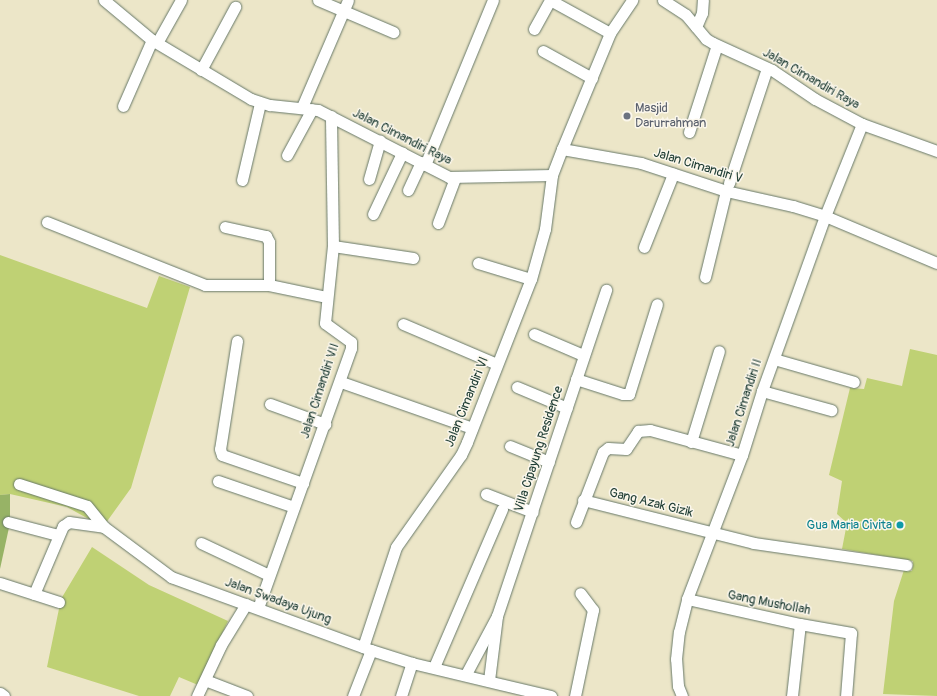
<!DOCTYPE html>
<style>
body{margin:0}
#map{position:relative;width:937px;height:696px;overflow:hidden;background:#ece6c8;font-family:Pangolin,sans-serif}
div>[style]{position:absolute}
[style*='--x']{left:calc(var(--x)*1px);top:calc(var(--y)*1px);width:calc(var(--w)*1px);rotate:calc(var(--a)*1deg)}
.green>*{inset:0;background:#bfd174}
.forest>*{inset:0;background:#97b366}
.roads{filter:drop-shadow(0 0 1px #677868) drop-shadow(0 0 1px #677868)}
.street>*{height:11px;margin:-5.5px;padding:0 5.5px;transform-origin:5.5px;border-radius:5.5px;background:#fff}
.dots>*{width:11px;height:11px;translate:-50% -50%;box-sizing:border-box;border:2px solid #fbf7ec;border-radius:50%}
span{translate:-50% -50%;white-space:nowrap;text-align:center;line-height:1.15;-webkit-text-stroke:3px #fbf7ec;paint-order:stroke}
.street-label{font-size:13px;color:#1f3d34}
.worship-label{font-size:13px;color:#5b616d}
.left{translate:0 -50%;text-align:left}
.culture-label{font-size:13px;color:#0d838f}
.right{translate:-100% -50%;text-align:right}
</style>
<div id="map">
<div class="green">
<i style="clip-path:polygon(0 255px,147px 308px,159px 276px,190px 287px,131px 488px,103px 527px,67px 507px,10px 494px,0 495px)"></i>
<i style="clip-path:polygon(910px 349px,937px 355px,937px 696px,883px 694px,894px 601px,904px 570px,912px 571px,913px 561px,842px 549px,847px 523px,837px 514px,842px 481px,829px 475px,850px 388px,864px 389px,867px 378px,902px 386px)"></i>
<i style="clip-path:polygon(92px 547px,149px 585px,228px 621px,198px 685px,179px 677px,170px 696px,139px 696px,47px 667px,61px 599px)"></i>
</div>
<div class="forest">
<i style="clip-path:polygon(10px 494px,10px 523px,0 569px,0 495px)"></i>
</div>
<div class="roads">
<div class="street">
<i style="--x:104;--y:0;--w:62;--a:39.8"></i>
<i style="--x:152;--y:40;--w:115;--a:30.8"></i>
<i style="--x:251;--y:99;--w:20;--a:18"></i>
<i style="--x:270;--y:105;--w:48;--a:5.9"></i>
<i style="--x:318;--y:110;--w:147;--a:27.1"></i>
<i style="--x:449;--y:177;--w:103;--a:-1.1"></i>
<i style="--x:318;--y:0;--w:82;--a:23.1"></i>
<i style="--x:550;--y:0;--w:68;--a:28.8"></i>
<i style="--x:663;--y:0;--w:27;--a:33"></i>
<i style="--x:686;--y:15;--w:31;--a:50"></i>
<i style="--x:706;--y:39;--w:8;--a:30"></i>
<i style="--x:713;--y:43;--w:65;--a:24.6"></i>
<i style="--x:772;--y:70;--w:52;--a:34"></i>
<i style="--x:815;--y:99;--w:53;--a:28"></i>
<i style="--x:862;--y:124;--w:80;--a:19.8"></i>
<i style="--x:696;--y:27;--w:15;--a:-67"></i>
<i style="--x:702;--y:13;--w:13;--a:-86"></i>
<i style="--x:534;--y:29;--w:33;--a:-61"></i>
<i style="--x:158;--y:41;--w:47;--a:-60.7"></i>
<i style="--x:543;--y:51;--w:56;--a:28.9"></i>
<i style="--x:201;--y:70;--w:72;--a:-61.6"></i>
<i style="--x:123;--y:106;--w:72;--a:-66.3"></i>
<i style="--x:302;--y:107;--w:116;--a:-66.7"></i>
<i style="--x:689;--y:132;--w:91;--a:-72.2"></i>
<i style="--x:562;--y:149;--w:80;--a:10"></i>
<i style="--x:641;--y:163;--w:89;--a:18.2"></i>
<i style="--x:726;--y:191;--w:69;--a:12.6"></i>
<i style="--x:793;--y:206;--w:34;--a:17"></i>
<i style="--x:825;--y:216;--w:121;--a:22.8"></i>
<i style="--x:287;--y:155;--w:52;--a:-61.5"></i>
<i style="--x:425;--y:165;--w:178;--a:-67.6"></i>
<i style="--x:369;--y:179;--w:40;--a:-74"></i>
<i style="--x:242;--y:180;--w:79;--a:-76.8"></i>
<i style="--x:729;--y:183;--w:121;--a:-71.7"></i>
<i style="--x:408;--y:190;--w:31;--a:-65"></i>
<i style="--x:373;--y:214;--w:68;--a:-64.6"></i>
<i style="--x:47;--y:222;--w:170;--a:21.7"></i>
<i style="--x:205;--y:285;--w:64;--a:0"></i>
<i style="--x:269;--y:285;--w:58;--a:11.9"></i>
<i style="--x:438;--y:223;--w:48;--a:-69.3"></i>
<i style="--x:225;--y:227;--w:42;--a:12.4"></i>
<i style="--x:266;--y:236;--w:7;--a:63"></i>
<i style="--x:269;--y:242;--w:43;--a:90"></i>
<i style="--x:333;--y:246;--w:81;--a:8.5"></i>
<i style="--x:644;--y:247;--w:79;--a:-68.3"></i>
<i style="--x:478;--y:263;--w:55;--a:16.8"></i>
<i style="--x:705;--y:277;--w:89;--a:-76.3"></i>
<i style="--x:403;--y:324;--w:102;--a:23.1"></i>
<i style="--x:534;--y:334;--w:53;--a:23.2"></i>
<i style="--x:237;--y:341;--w:109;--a:98.9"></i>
<i style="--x:220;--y:449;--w:6;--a:72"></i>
<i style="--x:222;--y:455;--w:86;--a:19.1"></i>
<i style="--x:774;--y:359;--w:83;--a:16"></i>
<i style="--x:576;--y:379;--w:49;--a:17.7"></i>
<i style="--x:623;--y:394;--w:6;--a:0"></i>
<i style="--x:629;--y:394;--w:94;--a:-72.7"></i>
<i style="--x:341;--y:382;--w:139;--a:19.3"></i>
<i style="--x:517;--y:387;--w:54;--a:22.8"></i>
<i style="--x:762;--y:391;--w:72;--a:15.4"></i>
<i style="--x:270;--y:404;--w:59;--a:20"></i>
<i style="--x:691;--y:442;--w:95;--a:-72.9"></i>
<i style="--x:510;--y:446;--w:42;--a:22.3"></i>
<i style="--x:218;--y:481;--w:80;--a:18.9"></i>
<i style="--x:19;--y:484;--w:71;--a:17.9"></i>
<i style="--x:87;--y:506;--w:27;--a:51"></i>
<i style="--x:104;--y:527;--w:84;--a:36.7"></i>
<i style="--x:171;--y:577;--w:213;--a:20.1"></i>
<i style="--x:371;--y:650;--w:43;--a:17.6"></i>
<i style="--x:412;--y:663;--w:143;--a:13.4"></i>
<i style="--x:486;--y:494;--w:50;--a:21"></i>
<i style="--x:583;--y:500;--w:176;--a:14.1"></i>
<i style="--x:754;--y:543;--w:154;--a:8.2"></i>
<i style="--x:8;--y:522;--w:52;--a:14.6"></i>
<i style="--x:576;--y:522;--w:75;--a:-68.9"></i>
<i style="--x:603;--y:452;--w:6;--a:-39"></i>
<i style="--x:608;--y:448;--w:18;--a:3"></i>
<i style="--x:626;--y:449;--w:22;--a:-56"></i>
<i style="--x:638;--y:431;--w:12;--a:-5"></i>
<i style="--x:650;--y:430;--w:95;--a:15.2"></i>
<i style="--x:201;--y:543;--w:75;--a:25.2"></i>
<i style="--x:0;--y:583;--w:62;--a:17.9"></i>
<i style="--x:34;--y:594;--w:74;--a:-66.9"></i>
<i style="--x:63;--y:526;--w:7;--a:-34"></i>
<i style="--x:69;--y:522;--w:35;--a:8"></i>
<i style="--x:687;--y:599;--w:116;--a:12.5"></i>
<i style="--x:800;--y:624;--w:52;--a:10"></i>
<i style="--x:851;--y:633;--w:63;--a:94.5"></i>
<i style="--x:258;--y:608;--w:276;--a:-70.3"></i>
<i style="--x:351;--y:348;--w:6;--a:-90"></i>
<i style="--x:351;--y:342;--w:32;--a:-144"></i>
<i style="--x:325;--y:323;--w:77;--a:-84.1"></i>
<i style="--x:333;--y:246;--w:130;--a:-90.9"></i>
<i style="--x:497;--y:616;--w:344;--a:-71.5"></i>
<i style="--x:363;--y:647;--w:105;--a:-71.7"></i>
<i style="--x:396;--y:547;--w:113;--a:-54.8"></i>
<i style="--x:461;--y:455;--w:14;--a:-65"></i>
<i style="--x:467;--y:442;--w:175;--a:-68.6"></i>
<i style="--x:531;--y:279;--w:52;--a:-74.4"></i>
<i style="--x:545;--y:229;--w:54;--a:-82.6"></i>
<i style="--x:552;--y:175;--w:28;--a:-69"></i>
<i style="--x:562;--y:149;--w:126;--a:-67.5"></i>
<i style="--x:610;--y:33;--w:40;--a:-56"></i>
<i style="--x:434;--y:667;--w:172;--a:-66.7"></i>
<i style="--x:466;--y:674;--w:66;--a:-61.9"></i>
<i style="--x:497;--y:616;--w:64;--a:97.1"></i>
<i style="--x:205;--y:680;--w:45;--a:20.9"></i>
<i style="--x:0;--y:693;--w:5;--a:37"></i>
<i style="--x:197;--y:696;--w:56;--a:-64.8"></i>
<i style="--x:221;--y:645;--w:48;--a:-58.6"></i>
<i style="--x:353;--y:696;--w:49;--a:-68.6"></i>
<i style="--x:401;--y:696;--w:35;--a:-72"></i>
<i style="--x:575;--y:696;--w:88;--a:-78.2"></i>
<i style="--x:593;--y:610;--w:21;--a:-127"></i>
<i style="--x:682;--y:696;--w:11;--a:-112"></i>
<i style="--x:678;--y:686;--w:27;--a:-94"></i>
<i style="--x:676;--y:659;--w:27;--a:-84"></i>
<i style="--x:679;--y:632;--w:34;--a:-76"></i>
<i style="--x:687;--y:599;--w:154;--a:-69.1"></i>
<i style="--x:742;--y:455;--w:67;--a:-72.6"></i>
<i style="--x:762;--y:391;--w:186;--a:-70.2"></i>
<i style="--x:825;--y:216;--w:99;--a:-68.1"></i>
<i style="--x:792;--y:696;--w:72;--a:-83.7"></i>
</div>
</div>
<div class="dots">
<i style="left:627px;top:116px;background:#6b7280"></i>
<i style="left:900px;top:525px;background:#0f9aa8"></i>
</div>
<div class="street-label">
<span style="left:811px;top:79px;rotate:30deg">Jalan Cimandiri Raya</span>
<span style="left:402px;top:137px;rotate:27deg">Jalan Cimandiri Raya</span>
<span style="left:698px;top:166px;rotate:17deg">Jalan Cimandiri V</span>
<span style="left:320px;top:391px;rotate:-72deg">Jalan Cimandiri VII</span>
<span style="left:467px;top:402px;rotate:-68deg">Jalan Cimandiri VI</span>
<span style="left:744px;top:403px;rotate:-72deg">Jalan Cimandiri II</span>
<span style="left:539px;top:449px;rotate:-72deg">Villa Cipayung Residence</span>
<span style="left:651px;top:503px;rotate:14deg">Gang Azak Gizik</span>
<span style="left:278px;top:601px;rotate:20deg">Jalan Swadaya Ujung</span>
<span style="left:769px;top:603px;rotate:11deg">Gang Mushollah</span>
</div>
<div class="worship-label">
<span class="left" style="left:635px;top:116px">Masjid<br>Darurrahman</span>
</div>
<div class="culture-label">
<span class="right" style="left:892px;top:525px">Gua Maria Civita</span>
</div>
</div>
